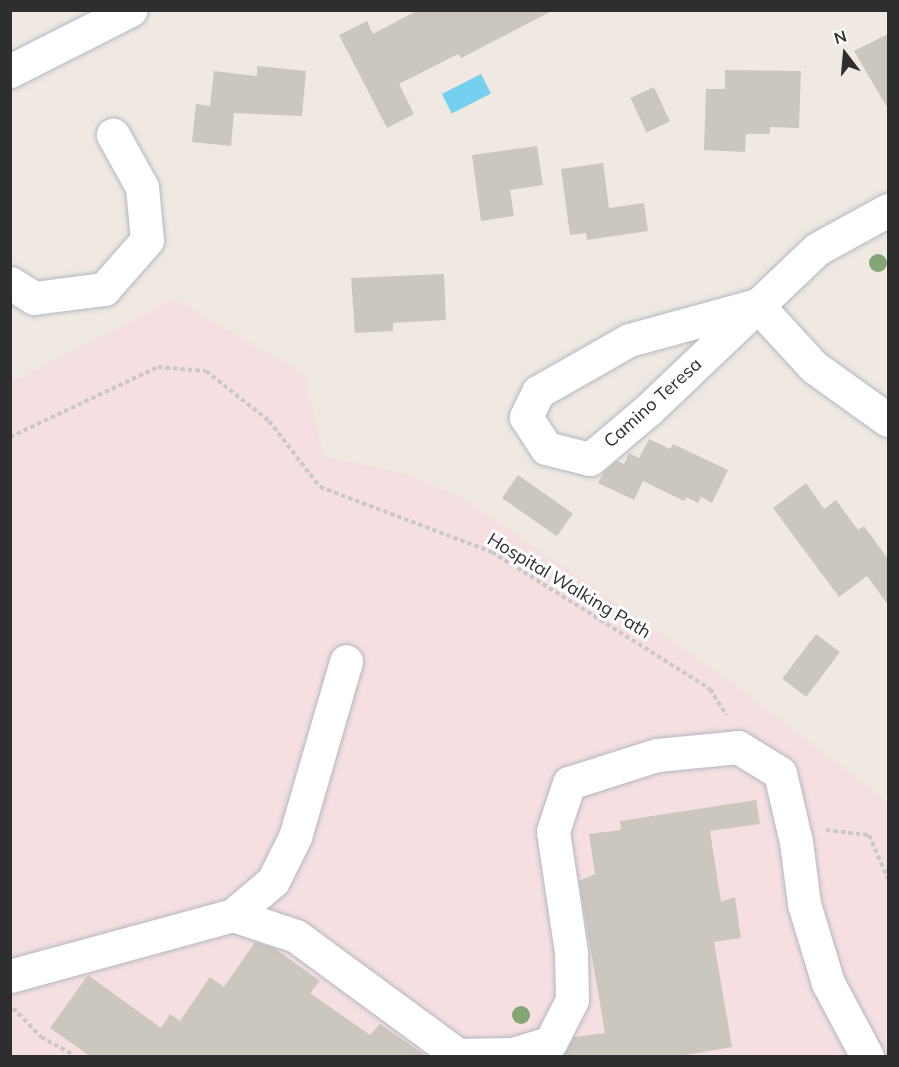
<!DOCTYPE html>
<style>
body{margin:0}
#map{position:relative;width:899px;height:1067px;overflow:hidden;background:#efe9e1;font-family:Mulish,sans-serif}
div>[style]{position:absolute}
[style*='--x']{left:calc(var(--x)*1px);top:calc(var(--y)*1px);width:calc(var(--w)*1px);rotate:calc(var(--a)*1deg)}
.medical>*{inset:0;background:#f5dfe0}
.water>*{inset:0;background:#75cff0;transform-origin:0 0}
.building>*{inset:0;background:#cbc7bf;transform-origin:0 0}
.path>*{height:4px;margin-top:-2px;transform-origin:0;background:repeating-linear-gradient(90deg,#c9c9c9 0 4.5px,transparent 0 7.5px)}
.roads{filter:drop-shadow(0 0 2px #b4b7c1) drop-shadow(0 0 2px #b4b7c1)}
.minor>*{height:33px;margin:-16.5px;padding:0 16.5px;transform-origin:16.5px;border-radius:16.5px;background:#fff}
.trees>*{width:18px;height:18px;margin:-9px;border-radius:50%;background:#84a574}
span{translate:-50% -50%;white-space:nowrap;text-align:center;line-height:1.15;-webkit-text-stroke:6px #fff;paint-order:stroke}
.street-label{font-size:18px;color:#2e2e2e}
.frame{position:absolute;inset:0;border:12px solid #2e2e2e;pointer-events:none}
.north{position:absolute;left:815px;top:24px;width:60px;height:60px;-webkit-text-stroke:4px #fff;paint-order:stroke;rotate:344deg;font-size:16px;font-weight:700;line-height:24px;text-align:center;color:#2e2e2e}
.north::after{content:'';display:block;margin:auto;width:21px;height:27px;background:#2e2e2e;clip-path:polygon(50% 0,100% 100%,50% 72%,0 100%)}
</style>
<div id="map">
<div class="medical">
<i style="clip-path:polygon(174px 299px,304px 374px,324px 457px,408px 474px,464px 499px,734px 684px,885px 800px,888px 809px,888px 1056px,11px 1056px,11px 383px)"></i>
</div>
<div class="water">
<i style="left:481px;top:74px;width:22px;height:44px;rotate:63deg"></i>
</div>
<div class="building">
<i style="clip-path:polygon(418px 10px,554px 10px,461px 58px,458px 54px,399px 84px,414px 114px,387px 128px,339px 35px,367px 21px,373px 34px)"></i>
<i style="clip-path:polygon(888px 34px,888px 109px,854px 51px)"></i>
<i style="clip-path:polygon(257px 66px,306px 71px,302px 116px,234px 113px,231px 146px,192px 142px,196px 104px,210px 106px,214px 71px,257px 76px)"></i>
<i style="clip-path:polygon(725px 70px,801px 71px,799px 128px,770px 127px,770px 134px,746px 134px,745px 152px,704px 150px,706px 89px,725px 89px)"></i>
<i style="left:654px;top:87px;width:38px;height:26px;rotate:65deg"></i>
<i style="clip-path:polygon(537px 146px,543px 185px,510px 190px,514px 216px,481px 221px,472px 155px)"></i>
<i style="clip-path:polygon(603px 163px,609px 208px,644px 203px,648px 231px,587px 240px,586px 233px,570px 235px,561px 169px)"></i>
<i style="clip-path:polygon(444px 274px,446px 320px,393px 323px,393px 331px,355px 333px,351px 278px)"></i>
<i style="clip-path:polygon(649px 439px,670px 449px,673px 444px,728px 470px,712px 503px,701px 497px,698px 503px,686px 497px,684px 501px,643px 481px,634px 500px,598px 483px,604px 472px,617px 461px,624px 464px,629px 453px,639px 458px)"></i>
<i style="left:518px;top:475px;width:67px;height:28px;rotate:35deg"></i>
<i style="clip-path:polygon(806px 483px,824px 509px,836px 500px,858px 530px,864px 526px,888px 559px,888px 605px,867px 576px,839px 597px,773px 508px)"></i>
<i style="left:816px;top:634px;width:30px;height:56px;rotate:37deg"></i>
<i style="clip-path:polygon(756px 800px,760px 824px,710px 831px,721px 902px,735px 897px,741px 938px,714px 942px,732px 1047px,680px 1056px,563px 1056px,574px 1037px,605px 1033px,579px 881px,595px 874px,589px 834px,621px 830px,620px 821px)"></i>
<i style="clip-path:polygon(255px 942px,274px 948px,320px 981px,310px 993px,370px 1035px,380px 1024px,426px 1056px,90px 1056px,50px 1028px,88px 975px,161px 1028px,170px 1014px,180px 1021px,210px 977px,224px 987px)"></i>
</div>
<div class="path">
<i style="--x:10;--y:437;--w:164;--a:-25.3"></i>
<i style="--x:158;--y:367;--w:48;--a:4.8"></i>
<i style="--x:206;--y:371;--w:80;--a:38.4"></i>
<i style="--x:269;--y:421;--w:83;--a:52.3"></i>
<i style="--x:320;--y:487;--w:184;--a:20.7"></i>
<i style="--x:492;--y:552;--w:257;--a:32.1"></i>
<i style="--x:710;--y:689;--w:31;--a:58"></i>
<i style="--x:826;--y:830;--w:43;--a:6.6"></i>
<i style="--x:869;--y:835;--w:48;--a:66.6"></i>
<i style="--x:13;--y:1008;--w:40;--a:46"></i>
<i style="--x:41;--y:1037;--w:35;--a:29"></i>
</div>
<div class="roads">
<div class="minor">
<i style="--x:10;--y:71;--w:135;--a:-26.9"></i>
<i style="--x:10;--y:283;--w:28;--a:32"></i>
<i style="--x:34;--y:298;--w:71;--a:-7.3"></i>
<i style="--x:104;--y:289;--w:65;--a:-48.7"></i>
<i style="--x:147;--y:240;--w:53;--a:-95.4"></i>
<i style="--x:142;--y:187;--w:60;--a:-119.1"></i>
<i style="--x:757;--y:305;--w:133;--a:164.7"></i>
<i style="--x:629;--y:340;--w:105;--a:150.3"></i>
<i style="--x:538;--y:392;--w:28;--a:116"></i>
<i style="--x:526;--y:417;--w:37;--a:57"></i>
<i style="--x:546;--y:448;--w:45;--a:14"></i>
<i style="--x:590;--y:459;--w:76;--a:-40.2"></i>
<i style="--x:648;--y:410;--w:233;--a:-43.6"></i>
<i style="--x:817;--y:249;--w:81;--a:-28.8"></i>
<i style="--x:757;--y:305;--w:84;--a:47.4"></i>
<i style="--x:814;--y:367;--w:91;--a:35.6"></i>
<i style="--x:233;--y:915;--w:66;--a:18.4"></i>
<i style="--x:296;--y:936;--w:201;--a:36.3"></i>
<i style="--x:458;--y:1055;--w:55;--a:-1"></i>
<i style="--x:513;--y:1054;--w:39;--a:-17"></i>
<i style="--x:550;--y:1043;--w:48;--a:-62.9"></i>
<i style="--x:572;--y:1000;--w:48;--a:-91.2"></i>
<i style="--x:571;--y:952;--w:122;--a:-98.5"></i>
<i style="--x:553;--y:831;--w:51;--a:-71.6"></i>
<i style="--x:569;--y:783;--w:92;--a:-17.7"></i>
<i style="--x:657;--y:755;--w:81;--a:-5.6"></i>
<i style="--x:738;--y:747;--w:49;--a:31.8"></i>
<i style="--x:780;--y:773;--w:71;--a:76.9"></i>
<i style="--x:796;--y:842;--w:63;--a:82.6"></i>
<i style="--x:804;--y:904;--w:83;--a:73.1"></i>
<i style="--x:828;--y:983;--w:83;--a:61.9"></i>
<i style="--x:10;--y:976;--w:231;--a:-15.3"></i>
<i style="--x:233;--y:915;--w:52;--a:-40.4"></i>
<i style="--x:273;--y:881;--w:49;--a:-63.4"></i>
<i style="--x:295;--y:837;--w:183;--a:-73.8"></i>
</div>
</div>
<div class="trees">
<i style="left:878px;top:263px"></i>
<i style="left:521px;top:1015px"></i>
</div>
<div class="street-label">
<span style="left:653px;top:403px;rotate:-42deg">Camino Teresa</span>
<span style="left:569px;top:586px;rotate:31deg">Hospital Walking Path</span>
</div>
<div class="frame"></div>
<div class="north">N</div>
</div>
